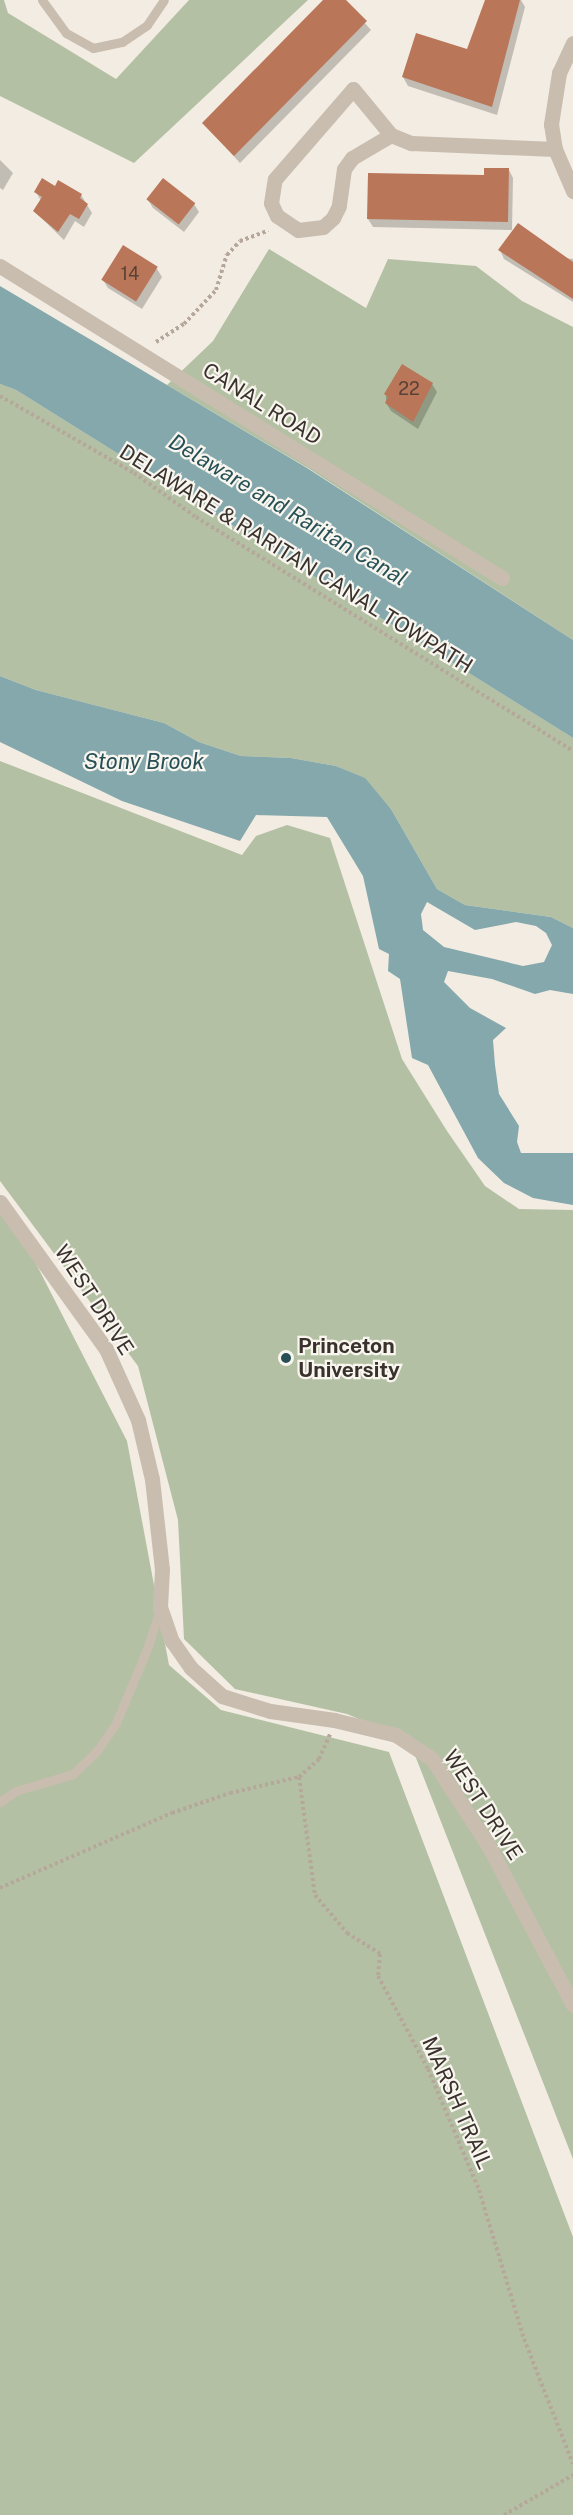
<!DOCTYPE html>
<style>
body{margin:0}
#map{position:relative;width:573px;height:2515px;overflow:hidden;background:#f2ece2;font-family:"Public Sans",sans-serif}
div>[style]{position:absolute}
[style*='--x']{left:calc(var(--x)*1px);top:calc(var(--y)*1px);width:calc(var(--w)*1px);rotate:calc(var(--a)*1deg)}
.green>*{inset:0;background:#b4c0a3}
.water>*{inset:0;background:#84a8ac}
.shadow>*{inset:0;background:#0003}
.building>*{inset:0;background:#ba7658;transform-origin:0 0}
.path>*{height:4px;margin-top:-2px;transform-origin:0;background:repeating-linear-gradient(90deg,#b5a799 0 3px,transparent 0 6px)}
.lane>*{height:9px;margin:-4.5px;padding:0 4.5px;transform-origin:4.5px;border-radius:4.5px;background:#c9bdaf}
.street>*{height:15px;margin:-7.5px;padding:0 7.5px;transform-origin:7.5px;border-radius:7.5px;background:#c9bdaf}
.dots>*{width:16px;height:16px;translate:-50% -50%;box-sizing:border-box;border:3px solid #f9f5ef;border-radius:50%}
span{translate:-50% -50%;white-space:nowrap;text-align:center;line-height:1.15;-webkit-text-stroke:4.5px #f9f5ef;paint-order:stroke}
.number-label{font-size:18px;color:#594237}
.number-label span{-webkit-text-stroke-width:0}
.street-label{font-size:21px;color:#39312c}
.poi-label{font-size:21px;color:#39312c;font-weight:700}
.left{translate:0 -50%;text-align:left}
.water-label{font-size:22px;color:#265056;font-style:italic}
</style>
<div id="map">
<div class="green">
<i style="clip-path:polygon(0 0,4px 0,8px 13px,116px 79px,189px 0,308px 0,134px 163px,0 96px)"></i>
<i style="clip-path:polygon(269px 249px,366px 308px,388px 259px,476px 266px,522px 301px,573px 327px,573px 640px,308px 468px,167px 385px,213px 341px)"></i>
<i style="clip-path:polygon(0 384px,16px 390px,573px 738px,573px 928px,551px 917px,465px 905px,437px 889px,391px 809px,364px 778px,336px 766px,291px 758px,241px 756px,199px 742px,164px 723px,36px 690px,0 676px)"></i>
<i style="clip-path:polygon(0 761px,242px 855px,256px 836px,287px 825px,330px 838px,402px 1059px,447px 1131px,485px 1186px,519px 1209px,573px 1210px,573px 2159px,409px 1740px,347px 1714px,235px 1689px,184px 1639px,178px 1520px,138px 1366px,0 1181px)"></i>
<i style="clip-path:polygon(0 1208px,11px 1215px,127px 1441px,169px 1665px,221px 1710px,389px 1752px,573px 2237px,573px 2515px,0 2515px)"></i>
</div>
<div class="water">
<i style="clip-path:polygon(0 286px,307px 468px,573px 640px,573px 738px,16px 390px,0 384px)"></i>
<i style="clip-path:polygon(evenodd,0 676px,36px 690px,164px 723px,199px 742px,241px 756px,291px 758px,336px 766px,365px 778px,391px 809px,437px 889px,465px 905px,551px 917px,573px 928px,573px 994px,550px 990px,535px 994px,492px 979px,448px 971px,444px 982px,470px 1008px,506px 1028px,493px 1040px,495px 1065px,499px 1094px,519px 1126px,517px 1142px,521px 1153px,573px 1153px,573px 1205px,533px 1198px,504px 1183px,478px 1158px,428px 1065px,412px 1058px,400px 979px,388px 971px,389px 954px,379px 949px,363px 876px,327px 817px,256px 815px,240px 841px,122px 801px,0 742px,0 676px,427px 902px,475px 930px,516px 922px,536px 926px,546px 933px,552px 945px,544px 962px,523px 966px,444px 947px,423px 930px,421px 914px,427px 902px)"></i>
</div>
<div class="shadow">
<i style="clip-path:polygon(325px 0,344px 0,371px 30px,240px 163px,204px 124px)"></i>
<i style="clip-path:polygon(486px 0,521px 0,525px 7px,497px 115px,408px 86px,403px 77px,468px 51px)"></i>
<i style="clip-path:polygon(0 160px,13px 173px,3px 190px,0 188px)"></i>
<i style="clip-path:polygon(509px 170px,513px 178px,512px 230px,373px 227px,368px 219px)"></i>
<i style="clip-path:polygon(55px 188px,81px 195px,92px 213px,84px 227px,75px 221px,64px 240px,34px 211px,41px 201px,36px 192px)"></i>
<i style="clip-path:polygon(148px 200px,194px 204px,199px 212px,184px 232px,153px 208px)"></i>
<i style="clip-path:polygon(500px 250px,573px 259px,573px 302px,504px 259px)"></i>
<i style="clip-path:polygon(157px 269px,162px 277px,142px 309px,108px 288px,103px 280px)"></i>
<i style="clip-path:polygon(432px 384px,437px 392px,418px 429px,391px 411px,386px 403px,386px 394px)"></i>
</div>
<div class="building">
<i style="clip-path:polygon(323px 0,346px 0,367px 21px,234px 156px,202px 123px)"></i>
<i style="clip-path:polygon(485px 0,520px 0,492px 107px,402px 77px,416px 33px,467px 49px)"></i>
<i style="clip-path:polygon(484px 168px,509px 168px,508px 222px,367px 219px,368px 173px,484px 175px)"></i>
<i style="clip-path:polygon(42px 178px,55px 186px,58px 180px,82px 194px,80px 198px,88px 204px,79px 219px,70px 214px,58px 232px,33px 211px,42px 197px,34px 192px)"></i>
<i style="left:163px;top:178px;width:41px;height:27px;rotate:38deg"></i>
<i style="clip-path:polygon(518px 223px,573px 262px,573px 299px,498px 250px)"></i>
<i style="left:123px;top:245px;width:41px;height:41px;rotate:32deg"></i>
<i style="clip-path:polygon(402px 364px,433px 383px,413px 422px,385px 403px,388px 397px,384px 394px)"></i>
</div>
<div class="path">
<i style="--x:156;--y:342;--w:33;--a:-33"></i>
<i style="--x:184;--y:324;--w:47;--a:-46.7"></i>
<i style="--x:216;--y:290;--w:37;--a:-73"></i>
<i style="--x:227;--y:255;--w:19;--a:-47"></i>
<i style="--x:240;--y:241;--w:30;--a:-20"></i>
<i style="--x:0;--y:396;--w:155;--a:29.9"></i>
<i style="--x:134;--y:473;--w:76;--a:35.4"></i>
<i style="--x:196;--y:517;--w:444;--a:31.8"></i>
<i style="--x:299;--y:1777;--w:119;--a:82.3"></i>
<i style="--x:315;--y:1895;--w:50;--a:49.9"></i>
<i style="--x:347;--y:1933;--w:39;--a:32"></i>
<i style="--x:380;--y:1954;--w:22;--a:95"></i>
<i style="--x:378;--y:1976;--w:106;--a:61.7"></i>
<i style="--x:428;--y:2069;--w:131;--a:67.1"></i>
<i style="--x:479;--y:2190;--w:156;--a:73.2"></i>
<i style="--x:524;--y:2339;--w:134;--a:68.6"></i>
<i style="--x:0;--y:1888;--w:188;--a:-23.6"></i>
<i style="--x:172;--y:1813;--w:61;--a:-19"></i>
<i style="--x:230;--y:1793;--w:71;--a:-13.1"></i>
<i style="--x:299;--y:1777;--w:27;--a:-42"></i>
<i style="--x:319;--y:1759;--w:27;--a:-66"></i>
<i style="--x:504;--y:2515;--w:80;--a:-30.1"></i>
</div>
<div class="lane">
<i style="--x:42;--y:0;--w:41;--a:54"></i>
<i style="--x:66;--y:33;--w:31;--a:29"></i>
<i style="--x:93;--y:48;--w:30;--a:-12"></i>
<i style="--x:122;--y:42;--w:30;--a:-34"></i>
<i style="--x:147;--y:25;--w:30;--a:-56"></i>
<i style="--x:0;--y:1802;--w:19;--a:-35"></i>
<i style="--x:16;--y:1791;--w:59;--a:-16.6"></i>
<i style="--x:73;--y:1774;--w:32;--a:-44"></i>
<i style="--x:96;--y:1752;--w:35;--a:-55"></i>
<i style="--x:116;--y:1723;--w:80;--a:-67.3"></i>
<i style="--x:147;--y:1649;--w:42;--a:-72"></i>
</div>
<div class="street">
<i style="--x:573;--y:43;--w:33;--a:115"></i>
<i style="--x:559;--y:73;--w:52;--a:98.9"></i>
<i style="--x:551;--y:124;--w:25;--a:81"></i>
<i style="--x:555;--y:149;--w:46;--a:66.8"></i>
<i style="--x:353;--y:89;--w:60;--a:50.4"></i>
<i style="--x:391;--y:135;--w:45;--a:149.5"></i>
<i style="--x:352;--y:158;--w:14;--a:126"></i>
<i style="--x:344;--y:169;--w:37;--a:98"></i>
<i style="--x:339;--y:206;--w:13;--a:117"></i>
<i style="--x:333;--y:218;--w:13;--a:138"></i>
<i style="--x:323;--y:227;--w:25;--a:173"></i>
<i style="--x:298;--y:230;--w:25;--a:-146"></i>
<i style="--x:277;--y:216;--w:14;--a:-115"></i>
<i style="--x:271;--y:203;--w:24;--a:-81"></i>
<i style="--x:275;--y:179;--w:119;--a:-49.1"></i>
<i style="--x:391;--y:135;--w:22;--a:22"></i>
<i style="--x:411;--y:143;--w:144;--a:2.4"></i>
<i style="--x:0;--y:266;--w:591;--a:31.86"></i>
<i style="--x:0;--y:1202;--w:181;--a:54.2"></i>
<i style="--x:106;--y:1349;--w:78;--a:65.7"></i>
<i style="--x:138;--y:1420;--w:61;--a:76.7"></i>
<i style="--x:152;--y:1479;--w:91;--a:83.7"></i>
<i style="--x:162;--y:1569;--w:38;--a:93"></i>
<i style="--x:160;--y:1607;--w:36;--a:71"></i>
<i style="--x:172;--y:1641;--w:33;--a:55"></i>
<i style="--x:191;--y:1668;--w:42;--a:42.1"></i>
<i style="--x:222;--y:1696;--w:50;--a:17.4"></i>
<i style="--x:270;--y:1711;--w:65;--a:8"></i>
<i style="--x:334;--y:1720;--w:64;--a:13.6"></i>
<i style="--x:396;--y:1735;--w:43;--a:33.7"></i>
<i style="--x:432;--y:1759;--w:103;--a:56.9"></i>
<i style="--x:488;--y:1845;--w:181;--a:62"></i>
</div>
<div class="dots">
<i style="left:286px;top:1358px;background:#265056"></i>
</div>
<div class="number-label">
<span style="left:130px;top:274px">14</span>
<span style="left:409px;top:389px">22</span>
</div>
<div class="street-label">
<span style="left:262px;top:404px;rotate:32deg">CANAL ROAD</span>
<span style="left:296px;top:559px;rotate:32deg">DELAWARE &amp; RARITAN CANAL TOWPATH</span>
<span style="left:94px;top:1300px;rotate:57deg">WEST DRIVE</span>
<span style="left:483px;top:1805px;rotate:57deg">WEST DRIVE</span>
<span style="left:457px;top:2103px;rotate:66deg">MARSH TRAIL</span>
</div>
<div class="poi-label">
<span class="left" style="left:298px;top:1358px">Princeton<br>University</span>
</div>
<div class="water-label">
<span style="left:288px;top:510px;rotate:31deg">Delaware and Raritan Canal</span>
<span style="left:144px;top:762px">Stony Brook</span>
</div>
</div>
